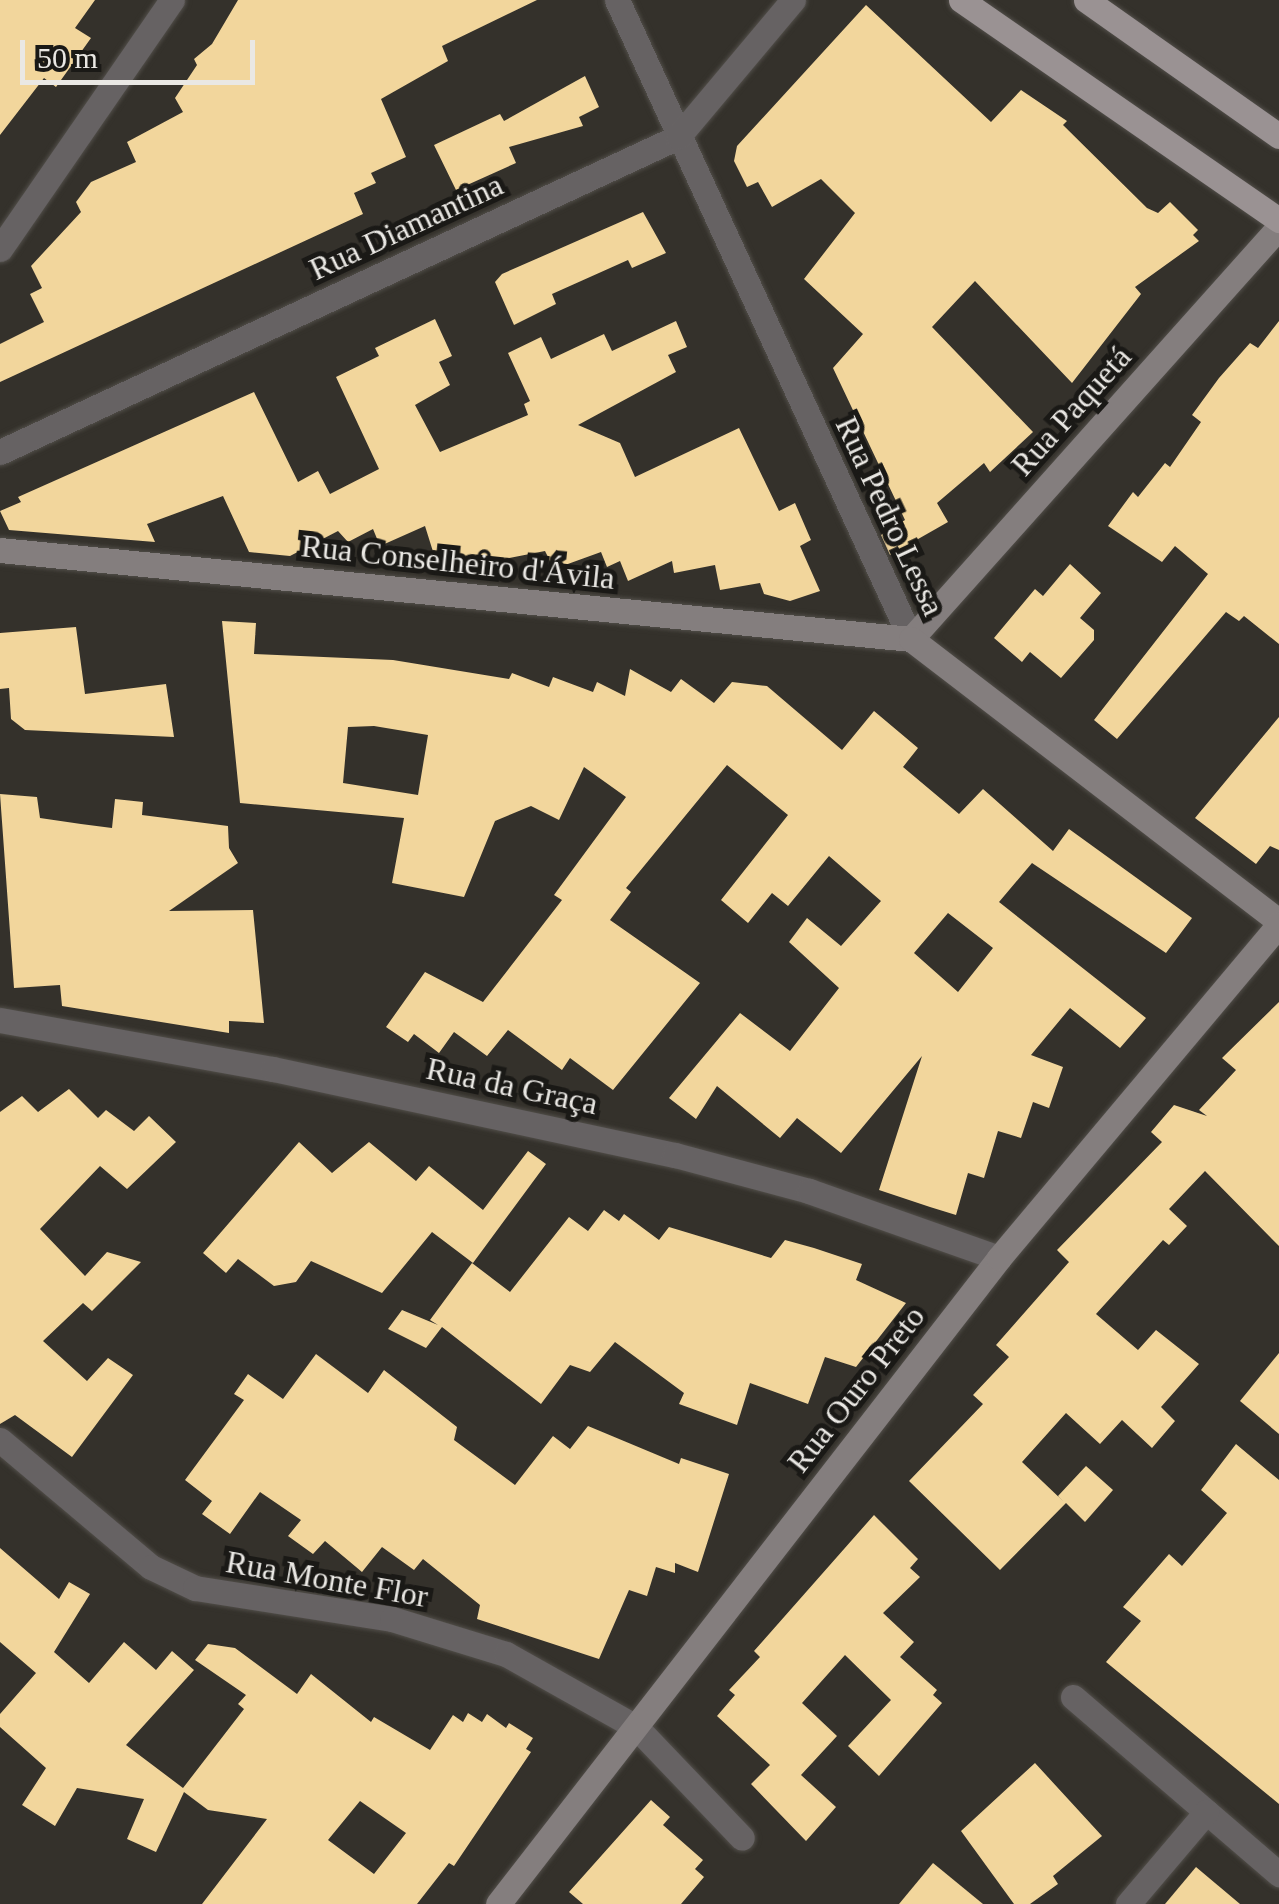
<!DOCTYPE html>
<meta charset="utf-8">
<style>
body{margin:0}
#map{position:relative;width:1279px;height:1904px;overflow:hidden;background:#34312b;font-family:"Times New Roman",serif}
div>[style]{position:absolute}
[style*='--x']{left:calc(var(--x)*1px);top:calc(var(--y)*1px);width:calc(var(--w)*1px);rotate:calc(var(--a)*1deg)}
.building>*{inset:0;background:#f2d69c}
.roads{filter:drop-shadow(0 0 2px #514e49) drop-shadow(0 0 2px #514e49)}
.street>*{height:25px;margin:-12.5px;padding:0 12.5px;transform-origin:12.5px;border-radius:12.5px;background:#666263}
.secondary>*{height:25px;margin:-12.5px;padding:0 12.5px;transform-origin:12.5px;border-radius:12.5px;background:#847e7e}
.primary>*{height:25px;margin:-12.5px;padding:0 12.5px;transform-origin:12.5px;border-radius:12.5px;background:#9a9293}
span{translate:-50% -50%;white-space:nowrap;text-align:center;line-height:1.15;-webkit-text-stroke:10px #1a1916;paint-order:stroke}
.street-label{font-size:32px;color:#eae8e4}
.scale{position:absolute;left:20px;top:40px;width:235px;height:45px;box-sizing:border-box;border:5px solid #eae8e4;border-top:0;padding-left:12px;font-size:30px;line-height:35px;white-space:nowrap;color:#eae8e4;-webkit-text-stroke:8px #1a1916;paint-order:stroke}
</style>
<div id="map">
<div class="building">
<i style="clip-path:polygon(0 0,95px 0,75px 28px,91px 38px,56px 87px,44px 78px,0 135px)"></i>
<i style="clip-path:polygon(238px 0,537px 0,442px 46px,448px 61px,381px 99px,406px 157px,371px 173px,376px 183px,354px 193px,363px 214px,0 382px,0 344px,44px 322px,30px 294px,42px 288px,31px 266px,81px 212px,76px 202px,91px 182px,136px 162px,127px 142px,183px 112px,175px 98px,197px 65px,194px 59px,212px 44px)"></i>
<i style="clip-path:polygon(866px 5px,991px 122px,1021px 90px,1067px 121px,1063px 125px,1147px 208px,1158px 213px,1170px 202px,1198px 230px,1193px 235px,1199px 241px,1135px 287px,1141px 294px,1072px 383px,975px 281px,932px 327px,1033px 432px,990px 472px,984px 463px,937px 503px,948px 522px,890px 555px,881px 535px,905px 520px,833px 368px,863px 334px,804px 279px,855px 213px,821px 179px,772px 207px,758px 182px,747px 187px,734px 161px,737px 146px)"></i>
<i style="clip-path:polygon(585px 76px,599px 107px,579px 117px,583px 126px,509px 147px,516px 163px,456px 190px,434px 145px,500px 114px,504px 121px)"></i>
<i style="clip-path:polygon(643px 212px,666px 253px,632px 268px,628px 260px,552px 294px,556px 304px,514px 325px,495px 282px,502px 274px)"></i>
<i style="clip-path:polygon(435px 319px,452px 356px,439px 362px,450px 385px,415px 405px,440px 452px,528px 415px,524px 404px,530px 401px,508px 353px,541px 337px,551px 359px,604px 334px,612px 351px,676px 321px,687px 347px,668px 355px,676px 372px,578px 425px,620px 443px,635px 477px,739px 428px,779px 511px,795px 503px,811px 540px,800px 546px,820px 591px,790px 601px,764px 594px,760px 583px,720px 590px,715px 565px,674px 573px,672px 561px,628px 581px,620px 561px,607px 567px,601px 552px,554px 569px,545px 551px,474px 565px,471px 555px,460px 559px,458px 552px,435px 558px,425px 526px,380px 546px,373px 529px,348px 542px,338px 531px,290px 556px,249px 552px,223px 496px,147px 524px,155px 542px,9px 530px,0 511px,21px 502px,18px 497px,254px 392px,298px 482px,318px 471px,330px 494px,379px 469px,336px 377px,379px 356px,375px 348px)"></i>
<i style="clip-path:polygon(1279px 321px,1279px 644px,1244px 616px,1239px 621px,1226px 612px,1117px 739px,1094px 720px,1208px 574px,1175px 546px,1162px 562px,1108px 526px,1133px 492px,1138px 497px,1165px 463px,1170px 467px,1201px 422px,1192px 415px,1219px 378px,1250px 343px,1258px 348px)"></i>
<i style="clip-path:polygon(1070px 564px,1101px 593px,1080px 618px,1094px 630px,1094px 640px,1061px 678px,1030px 652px,1022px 662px,994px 638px,1035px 589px,1043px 596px)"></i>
<i style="clip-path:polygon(evenodd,222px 621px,256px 623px,254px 654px,393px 660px,509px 679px,512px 673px,549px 687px,553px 677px,593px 692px,597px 682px,625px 696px,630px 669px,671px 692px,681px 679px,714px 703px,732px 682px,767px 686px,842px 750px,874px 711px,918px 748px,903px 767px,959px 814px,983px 789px,1053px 851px,1069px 829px,1192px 918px,1166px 953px,1032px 863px,999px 902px,1146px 1018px,1120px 1048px,1070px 1008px,1031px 1055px,1063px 1067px,1049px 1108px,1033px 1102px,1021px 1138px,998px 1131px,984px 1178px,968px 1173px,956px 1215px,930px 1207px,879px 1190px,922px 1056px,841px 1153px,797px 1118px,780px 1138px,717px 1086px,696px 1119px,669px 1098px,740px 1013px,790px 1051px,839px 988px,789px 942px,807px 918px,841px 946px,881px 901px,829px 856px,788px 906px,772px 893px,748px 923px,721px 900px,788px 815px,727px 765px,626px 888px,631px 892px,610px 920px,700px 983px,613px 1090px,570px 1058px,562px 1070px,508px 1030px,487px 1056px,454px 1032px,439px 1053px,414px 1034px,408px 1042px,386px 1027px,425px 972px,483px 1002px,562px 900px,554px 895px,626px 797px,584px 767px,559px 820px,531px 806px,495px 821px,464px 897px,392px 883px,404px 818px,240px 803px,222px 621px,374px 726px,428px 735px,418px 795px,343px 783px,348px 727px,374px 726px,222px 621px,948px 913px,993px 948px,958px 992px,914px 953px,948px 913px)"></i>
<i style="clip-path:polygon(76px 627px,85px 694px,166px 684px,174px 737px,25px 730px,11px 719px,9px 688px,0 689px,0 633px)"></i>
<i style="clip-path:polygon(1279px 717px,1279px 850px,1270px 846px,1256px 864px,1195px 818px)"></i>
<i style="clip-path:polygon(0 794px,37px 797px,40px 818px,81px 824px,112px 828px,115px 799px,143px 802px,142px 815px,228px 826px,229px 848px,238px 863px,169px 911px,253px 910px,264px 1023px,229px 1021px,229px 1033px,62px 1006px,60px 985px,14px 988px)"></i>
<i style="clip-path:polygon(1279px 1002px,1279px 1246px,1205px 1171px,1169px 1209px,1187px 1226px,1169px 1245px,1163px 1240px,1096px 1314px,1138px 1350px,1156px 1330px,1199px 1364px,1161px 1407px,1175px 1421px,1152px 1448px,1122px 1420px,1100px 1444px,1066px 1413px,1022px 1462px,1064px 1502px,1058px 1496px,1086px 1466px,1113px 1490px,1085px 1522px,1066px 1503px,1000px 1570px,909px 1481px,983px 1404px,973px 1395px,1009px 1357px,996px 1345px,1069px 1262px,1057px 1250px,1162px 1142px,1151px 1132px,1174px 1105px,1207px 1116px,1199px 1110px,1236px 1070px,1222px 1058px)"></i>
<i style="clip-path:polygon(69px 1089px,98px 1118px,106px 1110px,134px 1131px,149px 1116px,176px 1142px,127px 1189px,100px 1166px,40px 1229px,85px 1276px,107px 1252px,141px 1262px,92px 1311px,83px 1303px,43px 1341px,87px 1381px,108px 1358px,133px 1375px,72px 1457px,15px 1415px,0 1424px,0 1112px,22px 1096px,38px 1112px)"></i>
<i style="clip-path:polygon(299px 1142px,332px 1173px,369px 1142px,416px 1181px,429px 1166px,483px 1210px,528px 1151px,546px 1164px,473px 1263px,432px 1232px,382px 1293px,311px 1261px,296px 1282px,274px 1286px,238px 1259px,226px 1273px,203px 1253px)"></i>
<i style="clip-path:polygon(604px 1210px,619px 1221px,624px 1214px,659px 1240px,669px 1227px,771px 1258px,785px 1240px,814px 1248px,862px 1264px,856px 1280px,906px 1303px,856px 1367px,825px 1357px,808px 1404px,750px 1383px,737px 1425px,679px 1404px,684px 1393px,615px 1342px,590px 1372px,570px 1365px,541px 1404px,442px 1327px,426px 1348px,388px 1329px,402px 1310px,438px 1325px,430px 1320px,472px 1263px,510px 1292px,569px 1217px,588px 1231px)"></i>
<i style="clip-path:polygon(1279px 1353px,1279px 1434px,1240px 1401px)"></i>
<i style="clip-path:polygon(316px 1354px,368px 1393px,384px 1370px,457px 1427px,454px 1440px,515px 1485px,553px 1436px,570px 1449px,588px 1426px,679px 1464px,681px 1458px,729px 1474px,698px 1572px,675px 1563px,675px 1573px,656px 1567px,647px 1596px,629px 1590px,599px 1659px,477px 1619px,480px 1605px,423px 1559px,414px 1570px,382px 1547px,362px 1572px,325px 1541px,313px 1554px,288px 1536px,301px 1520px,260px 1492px,230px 1534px,202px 1514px,212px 1501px,185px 1480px,244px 1400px,234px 1394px,248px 1374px,283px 1399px)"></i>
<i style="clip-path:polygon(1236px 1444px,1279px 1480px,1279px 1804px,1106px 1662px,1141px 1621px,1123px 1607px,1169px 1554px,1182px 1566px,1227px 1513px,1201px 1490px)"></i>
<i style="clip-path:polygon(874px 1515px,918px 1559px,910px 1568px,920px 1577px,883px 1613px,914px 1642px,900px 1657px,937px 1690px,933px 1695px,942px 1703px,879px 1776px,848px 1746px,891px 1700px,845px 1655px,802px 1703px,837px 1736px,801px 1775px,836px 1807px,806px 1841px,751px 1784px,770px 1765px,717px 1716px,735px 1695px,729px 1690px,760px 1657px,754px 1651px)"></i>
<i style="clip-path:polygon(evenodd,0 1548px,59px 1599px,69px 1582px,90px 1594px,54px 1652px,89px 1683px,124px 1642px,156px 1670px,172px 1651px,194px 1670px,126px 1745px,183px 1788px,244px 1709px,238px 1704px,246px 1695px,195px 1660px,208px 1644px,235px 1648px,297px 1694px,311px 1674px,371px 1722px,374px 1717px,430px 1750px,453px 1715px,463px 1722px,468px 1713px,482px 1722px,487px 1714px,506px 1728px,509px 1723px,533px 1738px,526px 1749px,531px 1752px,454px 1866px,449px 1863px,417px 1904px,202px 1904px,267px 1819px,208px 1810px,184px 1792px,156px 1852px,127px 1839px,144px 1799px,77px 1788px,55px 1826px,22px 1805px,46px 1768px,0 1727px,0 1714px,36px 1673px,0 1642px,0 1548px,360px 1801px,406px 1833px,374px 1874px,328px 1840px,360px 1801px)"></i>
<i style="clip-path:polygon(1035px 1763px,1102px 1836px,1053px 1876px,1058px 1884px,1030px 1904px,1014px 1904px,961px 1831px)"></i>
<i style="clip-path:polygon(651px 1800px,670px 1817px,663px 1825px,703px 1860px,695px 1869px,704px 1877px,681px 1904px,583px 1904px,569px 1892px)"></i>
<i style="clip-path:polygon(933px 1863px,983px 1904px,899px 1904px)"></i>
<i style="clip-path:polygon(1196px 1867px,1240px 1904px,1165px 1904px)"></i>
</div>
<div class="roads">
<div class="street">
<i style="--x:617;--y:0;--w:703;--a:65.29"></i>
<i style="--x:0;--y:249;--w:303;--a:-55.4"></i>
<i style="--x:0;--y:452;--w:748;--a:-24.92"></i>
<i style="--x:678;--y:137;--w:179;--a:-50"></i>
<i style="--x:0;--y:1020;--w:277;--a:10.2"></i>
<i style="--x:273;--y:1069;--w:411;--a:12.1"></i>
<i style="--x:675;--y:1155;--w:139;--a:15"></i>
<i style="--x:809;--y:1191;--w:201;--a:19.4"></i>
<i style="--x:0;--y:1440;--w:197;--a:40.1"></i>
<i style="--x:151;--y:1567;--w:49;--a:25.5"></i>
<i style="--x:195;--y:1588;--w:199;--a:8.9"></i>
<i style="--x:392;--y:1619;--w:119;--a:17.1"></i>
<i style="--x:506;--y:1654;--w:149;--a:29.3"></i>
<i style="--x:636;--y:1727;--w:153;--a:46.3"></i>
<i style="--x:1073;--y:1697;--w:272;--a:40.7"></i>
<i style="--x:1128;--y:1904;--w:121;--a:-49.7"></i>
</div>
<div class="secondary">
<i style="--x:0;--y:550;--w:915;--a:5.58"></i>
<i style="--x:911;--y:639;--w:552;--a:-48.23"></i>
<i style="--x:911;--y:639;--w:464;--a:37.5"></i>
<i style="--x:498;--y:1904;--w:818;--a:-52.2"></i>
<i style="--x:999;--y:1258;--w:436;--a:-50"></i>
</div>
<div class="primary">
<i style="--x:961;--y:0;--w:387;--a:34.7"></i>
<i style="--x:1086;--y:0;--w:236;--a:35.2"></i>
</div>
</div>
<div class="street-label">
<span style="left:406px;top:227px;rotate:-25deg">Rua Diamantina</span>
<span style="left:1071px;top:411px;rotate:-48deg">Rua Paquetá</span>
<span style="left:890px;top:516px;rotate:65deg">Rua Pedro Lessa</span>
<span style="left:458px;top:562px;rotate:6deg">Rua Conselheiro d'Ávila</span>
<span style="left:512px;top:1086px;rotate:12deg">Rua da Graça</span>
<span style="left:856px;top:1389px;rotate:-52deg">Rua Ouro Preto</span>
<span style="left:327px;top:1579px;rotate:10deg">Rua Monte Flor</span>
</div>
<div class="scale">50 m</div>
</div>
